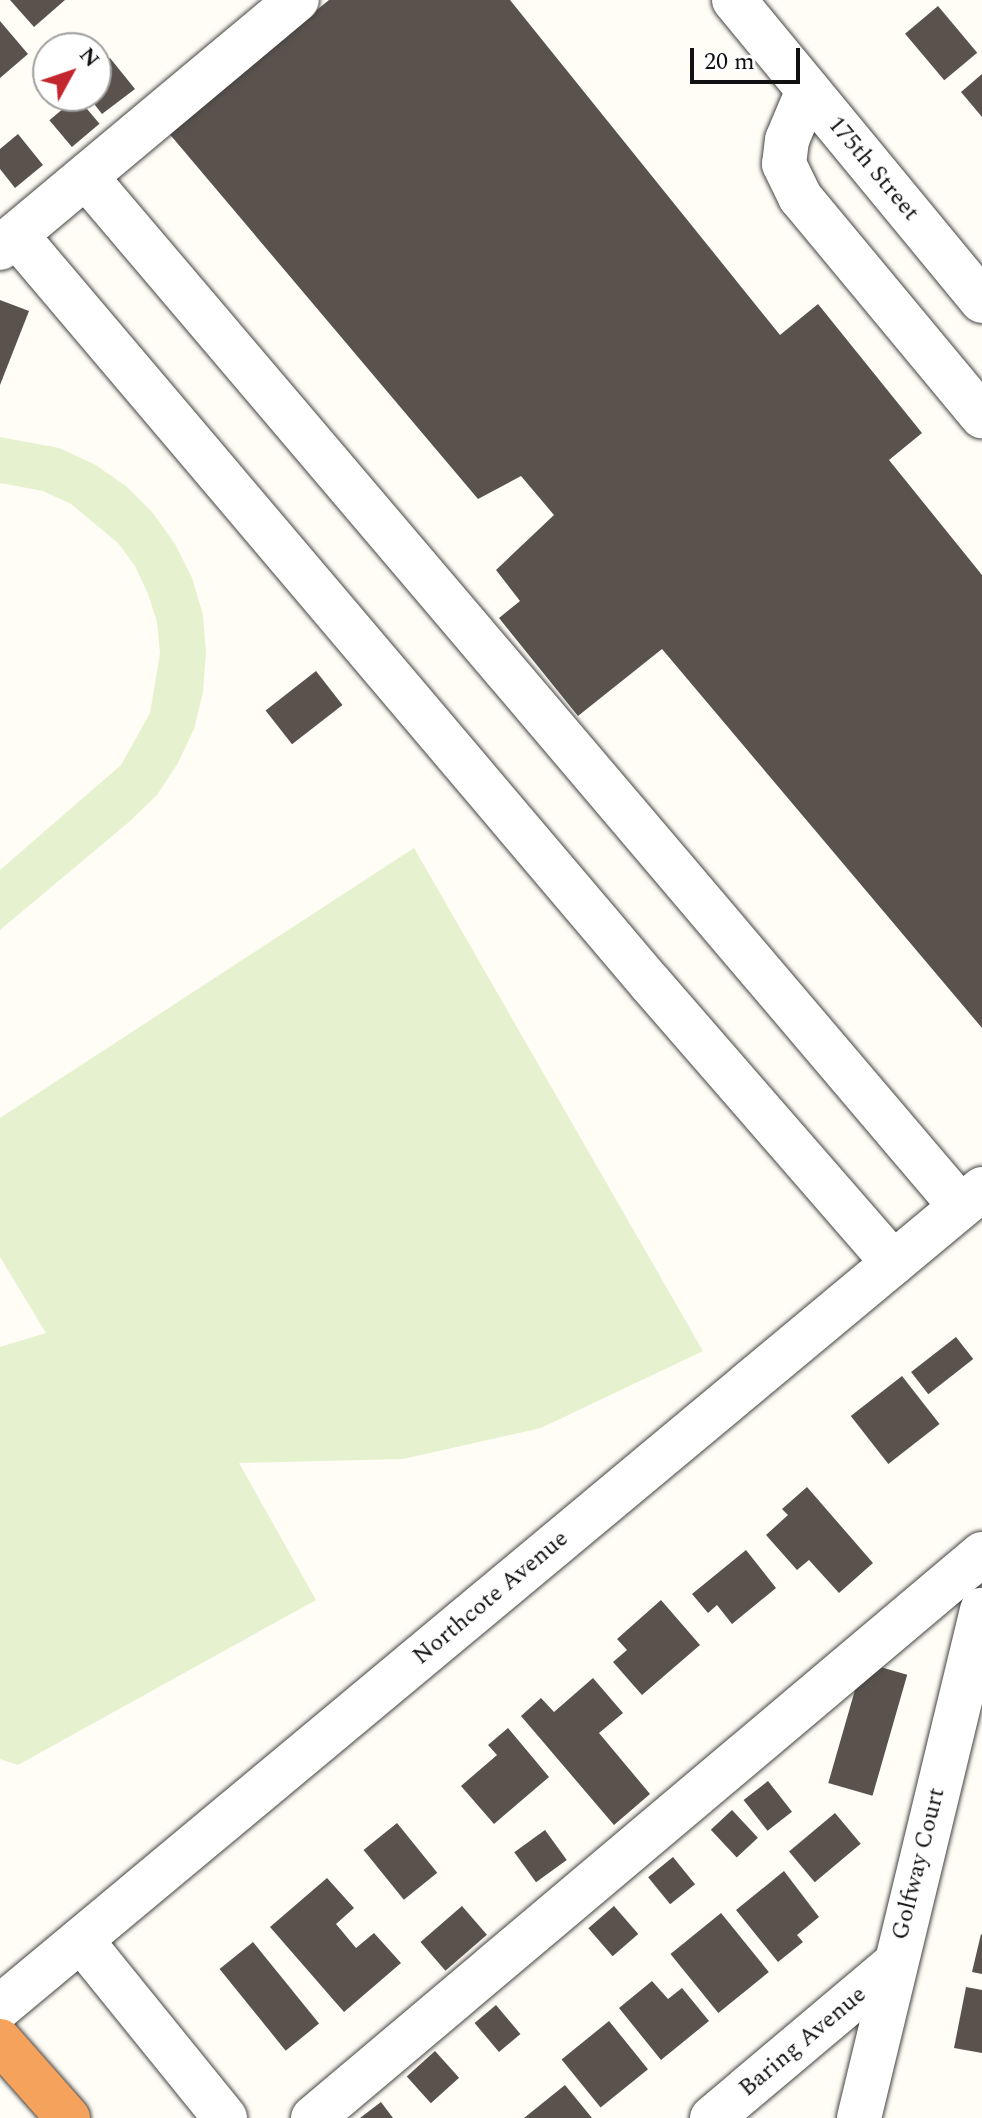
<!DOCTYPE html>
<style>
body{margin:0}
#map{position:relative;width:982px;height:2118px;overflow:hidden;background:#fffdf5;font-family:Spectral,serif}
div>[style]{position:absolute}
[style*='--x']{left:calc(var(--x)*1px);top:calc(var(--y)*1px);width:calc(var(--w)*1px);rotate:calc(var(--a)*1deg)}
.pitch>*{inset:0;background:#e6f2cf}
.building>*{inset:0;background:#5a524d;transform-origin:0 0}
.roads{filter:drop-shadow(0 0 2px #444) drop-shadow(0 0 2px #444)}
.minor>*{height:44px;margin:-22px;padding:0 22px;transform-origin:22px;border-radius:22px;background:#fff}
.highway>*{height:44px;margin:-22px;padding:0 22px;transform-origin:22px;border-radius:22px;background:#f5a25d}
span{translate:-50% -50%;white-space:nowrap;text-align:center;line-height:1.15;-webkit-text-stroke:8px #fff;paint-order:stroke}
.street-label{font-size:24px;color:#111}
.north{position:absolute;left:32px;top:32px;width:80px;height:80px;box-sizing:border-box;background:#fff;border:2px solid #a0a0a0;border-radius:50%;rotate:50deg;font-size:22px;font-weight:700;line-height:32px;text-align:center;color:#111}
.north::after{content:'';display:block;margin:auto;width:28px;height:36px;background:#c4262e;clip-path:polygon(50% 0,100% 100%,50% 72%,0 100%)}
.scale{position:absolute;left:690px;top:48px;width:110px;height:36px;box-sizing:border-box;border:4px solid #111;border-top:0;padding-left:10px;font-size:24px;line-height:28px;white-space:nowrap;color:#111;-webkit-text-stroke:6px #fff;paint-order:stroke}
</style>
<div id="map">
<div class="pitch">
<i style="clip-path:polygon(0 437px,59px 448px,94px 464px,126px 486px,153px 513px,175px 544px,192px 578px,203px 615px,206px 653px,203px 692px,194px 729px,178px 763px,157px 795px,129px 822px,0 930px,0 870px,121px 765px,150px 713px,160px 653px,157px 622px,148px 594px,135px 566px,118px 543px,71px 504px,43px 491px,0 483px)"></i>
<i style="clip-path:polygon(414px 848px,703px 1351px,541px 1428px,403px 1459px,239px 1463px,316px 1600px,18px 1765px,0 1759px,0 1347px,46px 1333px,0 1257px,0 1118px)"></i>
</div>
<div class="building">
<i style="clip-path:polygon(10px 0,65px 0,34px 27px)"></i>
<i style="clip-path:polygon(329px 0,510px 0,780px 335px,818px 304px,922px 433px,889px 460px,982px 575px,982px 1028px,662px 649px,578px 716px,499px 618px,520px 601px,496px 570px,554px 515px,521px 476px,478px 499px,167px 131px)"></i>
<i style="left:938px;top:6px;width:61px;height:43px;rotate:50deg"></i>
<i style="clip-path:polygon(0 21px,28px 54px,0 78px)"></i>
<i style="clip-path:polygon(110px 58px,135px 89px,102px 114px,88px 96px,96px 96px,96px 69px)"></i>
<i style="clip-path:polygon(982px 74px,982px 117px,961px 92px)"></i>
<i style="left:77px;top:97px;width:35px;height:36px;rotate:50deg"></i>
<i style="clip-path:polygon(18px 134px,43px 165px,15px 188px,0 169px,0 149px)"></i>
<i style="clip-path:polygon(0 300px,29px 311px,0 385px)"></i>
<i style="left:316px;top:671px;width:43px;height:64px;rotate:52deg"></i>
<i style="left:956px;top:1337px;width:28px;height:57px;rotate:52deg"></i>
<i style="left:902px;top:1376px;width:61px;height:65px;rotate:52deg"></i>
<i style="clip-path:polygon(807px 1487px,873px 1563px,839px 1593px,809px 1560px,797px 1570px,766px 1535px,788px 1515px,782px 1509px)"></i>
<i style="clip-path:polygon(746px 1550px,776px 1588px,732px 1624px,717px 1605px,708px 1613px,692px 1594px)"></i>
<i style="clip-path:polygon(661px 1600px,700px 1645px,642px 1695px,613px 1662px,627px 1650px,617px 1639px)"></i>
<i style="left:863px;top:1662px;width:46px;height:126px;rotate:16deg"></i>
<i style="clip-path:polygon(593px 1678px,623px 1713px,599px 1733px,650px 1794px,614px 1825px,521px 1716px,541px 1698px,554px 1712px)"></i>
<i style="clip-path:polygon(508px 1728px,549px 1777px,494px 1824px,461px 1786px,497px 1755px,488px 1745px)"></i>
<i style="left:768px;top:1781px;width:39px;height:31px;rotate:52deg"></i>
<i style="left:732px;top:1810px;width:38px;height:29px;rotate:47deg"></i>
<i style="left:835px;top:1813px;width:40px;height:60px;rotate:50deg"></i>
<i style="left:397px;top:1823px;width:64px;height:43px;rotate:51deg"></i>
<i style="left:545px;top:1830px;width:37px;height:38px;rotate:54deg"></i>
<i style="left:673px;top:1857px;width:35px;height:32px;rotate:51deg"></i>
<i style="clip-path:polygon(784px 1871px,819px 1917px,797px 1935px,803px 1942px,778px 1962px,736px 1910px)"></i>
<i style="clip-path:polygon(327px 1878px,354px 1908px,336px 1924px,356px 1948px,374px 1933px,401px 1963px,344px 2012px,270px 1927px)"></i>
<i style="left:462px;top:1906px;width:38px;height:55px;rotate:49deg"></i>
<i style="left:614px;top:1906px;width:37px;height:34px;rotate:49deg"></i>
<i style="left:721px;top:1913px;width:76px;height:65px;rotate:51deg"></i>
<i style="clip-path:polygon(981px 1934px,982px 1935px,982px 1974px,972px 1972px)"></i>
<i style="left:253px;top:1942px;width:105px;height:43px;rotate:51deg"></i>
<i style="clip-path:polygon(652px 1981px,668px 1999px,682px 1988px,709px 2021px,661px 2060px,619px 2008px)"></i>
<i style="clip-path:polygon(966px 1987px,982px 1990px,982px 2053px,954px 2048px)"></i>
<i style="left:496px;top:2005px;width:38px;height:28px;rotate:50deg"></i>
<i style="left:609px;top:2021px;width:62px;height:61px;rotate:51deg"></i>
<i style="left:435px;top:2051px;width:36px;height:38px;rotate:48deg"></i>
<i style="clip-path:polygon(565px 2085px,592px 2118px,524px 2118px)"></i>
<i style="clip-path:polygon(381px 2102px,393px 2118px,360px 2118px)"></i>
</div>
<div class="roads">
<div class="minor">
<i style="--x:734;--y:0;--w:390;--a:50.5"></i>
<i style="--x:808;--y:90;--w:54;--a:112.8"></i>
<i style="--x:787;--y:140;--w:24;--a:97"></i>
<i style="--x:784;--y:164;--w:37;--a:64"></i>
<i style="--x:800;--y:197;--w:285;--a:50.3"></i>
<i style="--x:86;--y:177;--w:1351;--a:49.65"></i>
<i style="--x:16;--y:235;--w:981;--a:49.72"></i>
<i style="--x:650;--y:983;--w:371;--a:49"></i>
<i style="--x:0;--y:248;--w:387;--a:-39.9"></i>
<i style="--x:81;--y:1940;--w:229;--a:51"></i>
<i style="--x:0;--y:2007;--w:1278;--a:-39.79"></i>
<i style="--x:313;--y:2118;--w:875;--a:-40.13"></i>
<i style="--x:712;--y:2118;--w:238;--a:-40.1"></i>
<i style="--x:859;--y:2118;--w:523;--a:-76.39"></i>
</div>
<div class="highway">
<i style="--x:0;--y:2041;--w:103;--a:48.6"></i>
</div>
</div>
<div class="street-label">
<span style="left:873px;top:169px;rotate:50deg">175th Street</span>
<span style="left:491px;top:1598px;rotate:-40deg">Northcote Avenue</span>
<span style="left:919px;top:1864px;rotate:-76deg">Golfway Court</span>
<span style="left:803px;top:2042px;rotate:-40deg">Baring Avenue</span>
</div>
<div class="north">N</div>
<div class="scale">20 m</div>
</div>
